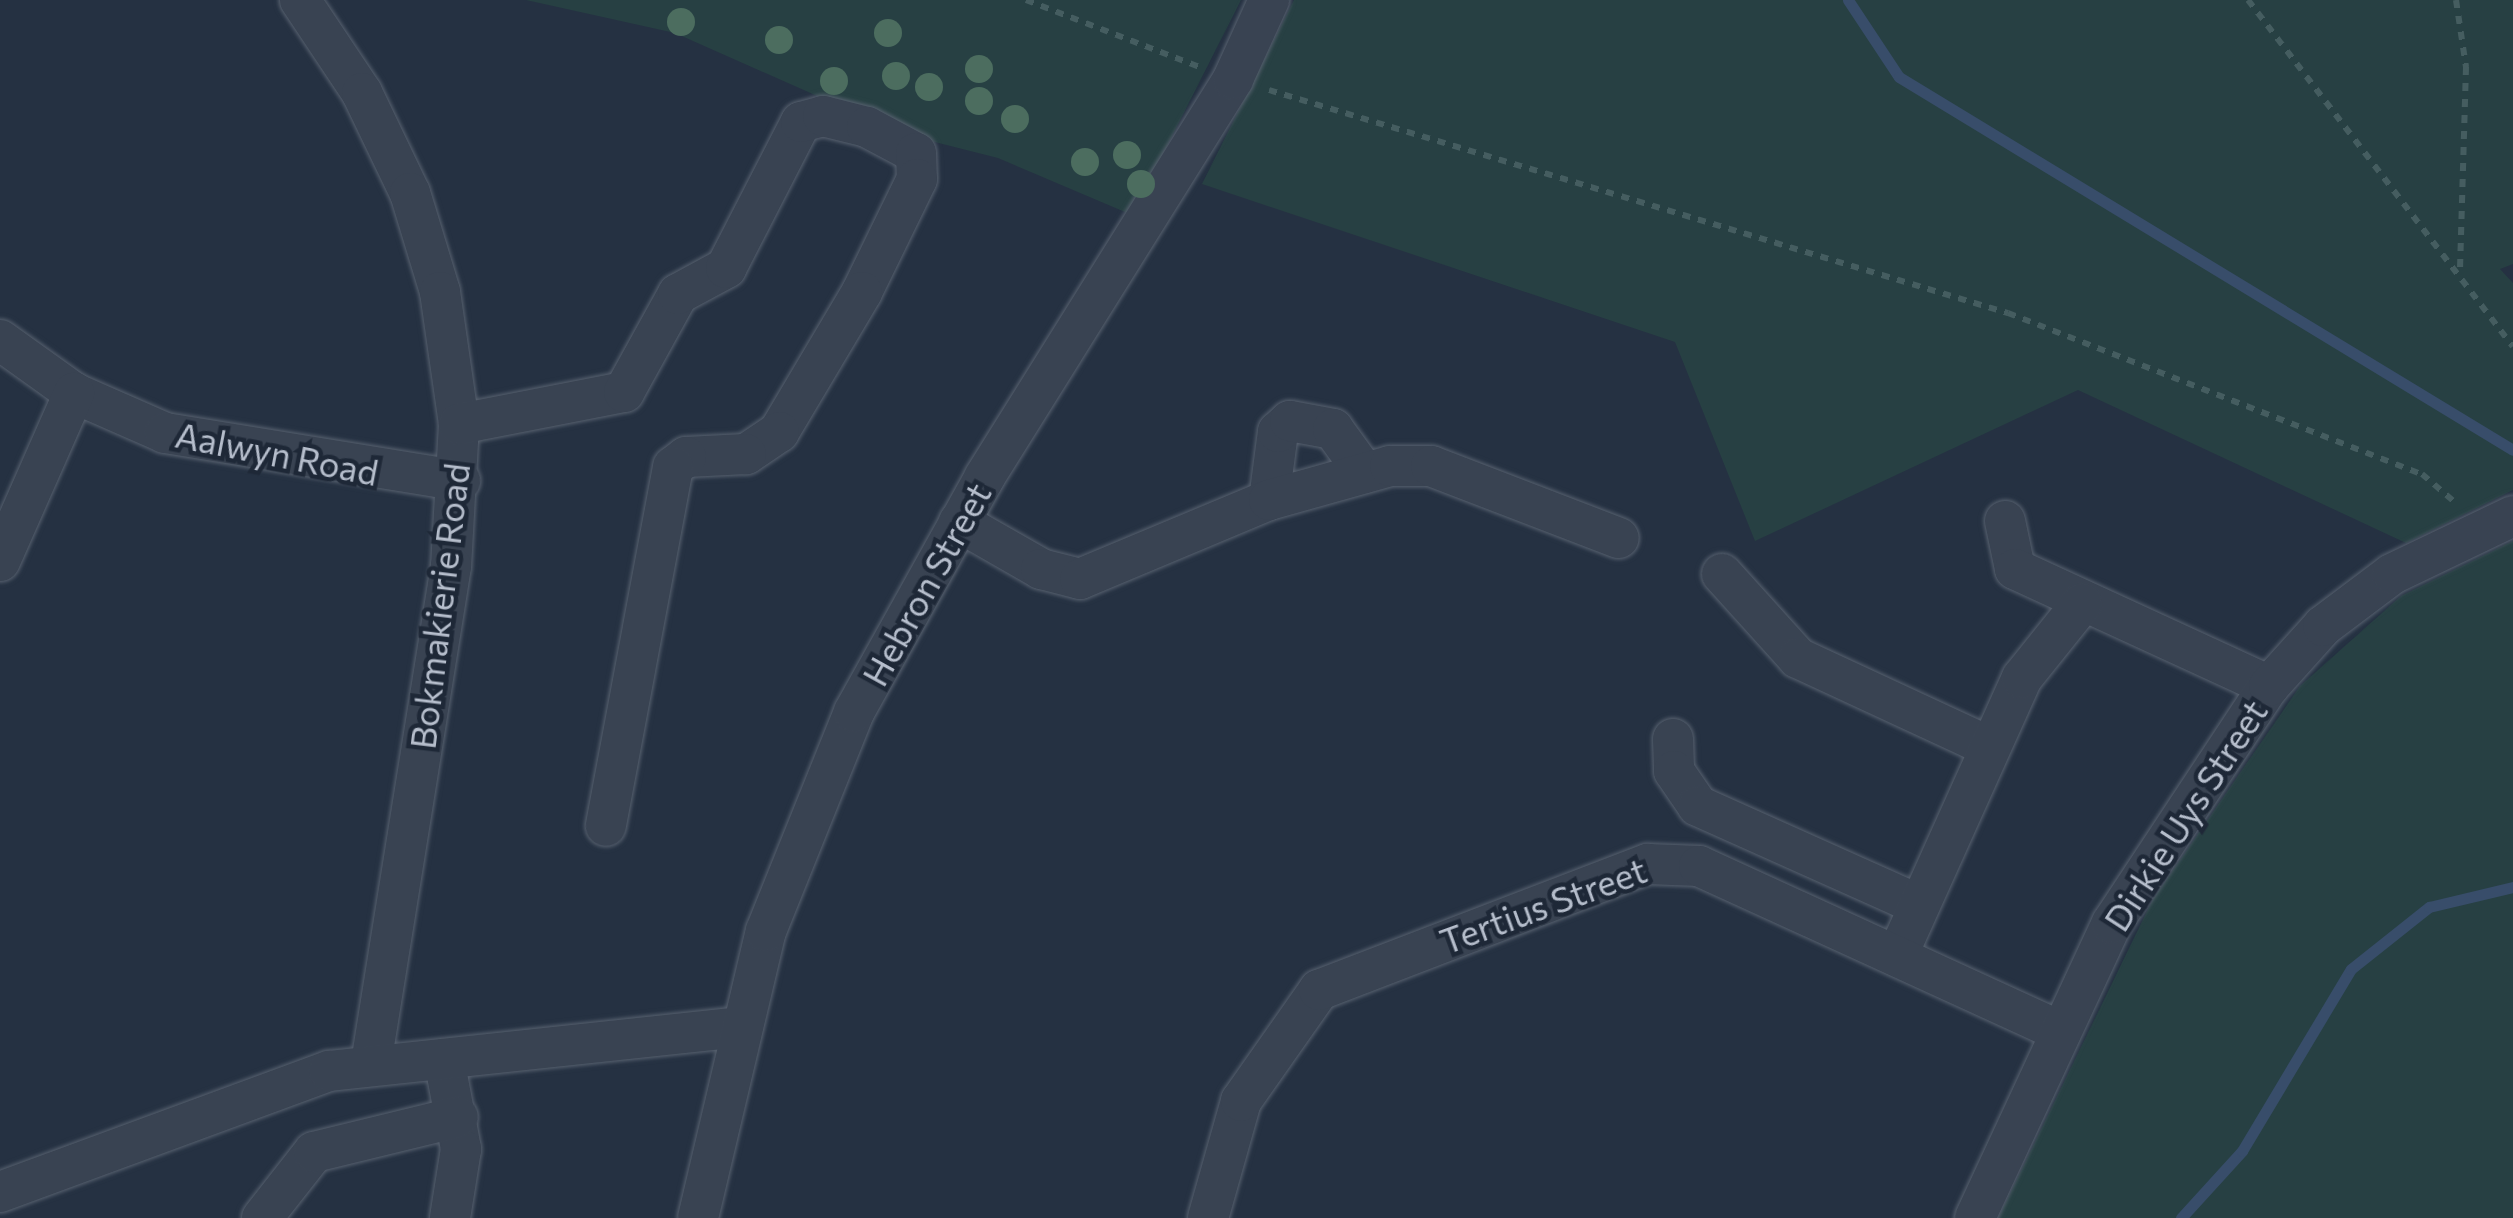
<!DOCTYPE html>
<style>
body{margin:0}
#map{position:relative;width:2513px;height:1218px;overflow:hidden;background:#253142;font-family:Commissioner,sans-serif}
div>[style]{position:absolute}
[style*='--x']{left:calc(var(--x)*1px);top:calc(var(--y)*1px);width:calc(var(--w)*1px);rotate:calc(var(--a)*1deg)}
.green>*{inset:0;background:#274043}
.stream>*{height:11px;margin:-5.5px;padding:0 5.5px;transform-origin:5.5px;border-radius:5.5px;background:#384d6a}
.path>*{height:6px;margin-top:-3px;transform-origin:0;background:repeating-linear-gradient(90deg,#455d60 0 8px,transparent 0 16px)}
.roads{filter:drop-shadow(0 0 2px #57616f) drop-shadow(0 0 2px #57616f)}
.minor>*{height:40px;margin:-20px;padding:0 20px;transform-origin:20px;border-radius:20px;background:#394352}
.trees>*{width:28px;height:28px;margin:-14px;border-radius:50%;background:#4c6d5f}
span{translate:-50% -50%;white-space:nowrap;text-align:center;line-height:1.15;-webkit-text-stroke:9px #1e2837;paint-order:stroke}
.street-label{font-size:35px;color:#b6becc}
</style>
<div id="map">
<div class="green">
<i style="clip-path:polygon(526px 0,1241px 0,1132px 215px,998px 158px,903px 134px,675px 33px)"></i>
<i style="clip-path:polygon(1294px 0,2513px 0,2513px 264px,2500px 269px,2513px 283px,2513px 490px,2406px 543px,2078px 390px,1755px 541px,1675px 342px,1202px 184px)"></i>
<i style="clip-path:polygon(2513px 541px,2513px 1218px,1998px 1218px,2153px 899px,2300px 686px,2401px 596px)"></i>
</div>
<div class="stream">
<i style="--x:1848;--y:0;--w:92;--a:56.5"></i>
<i style="--x:1899;--y:77;--w:718;--a:31.28"></i>
<i style="--x:2181;--y:1218;--w:91;--a:-47.7"></i>
<i style="--x:2242;--y:1151;--w:212;--a:-59.1"></i>
<i style="--x:2351;--y:969;--w:100;--a:-38.5"></i>
<i style="--x:2429;--y:907;--w:86;--a:-13.4"></i>
</div>
<div class="path">
<i style="--x:1026;--y:0;--w:186;--a:21.1"></i>
<i style="--x:2248;--y:0;--w:436;--a:52.6"></i>
<i style="--x:2456;--y:0;--w:68;--a:81.5"></i>
<i style="--x:2466;--y:67;--w:206;--a:91.7"></i>
<i style="--x:1269;--y:90;--w:772;--a:16.79"></i>
<i style="--x:2008;--y:313;--w:444;--a:21.3"></i>
<i style="--x:2422;--y:474;--w:46;--a:40.6"></i>
</div>
<div class="roads">
<div class="minor">
<i style="--x:300;--y:0;--w:112;--a:56.3"></i>
<i style="--x:362;--y:93;--w:111;--a:64.4"></i>
<i style="--x:410;--y:193;--w:103;--a:73.1"></i>
<i style="--x:440;--y:292;--w:133;--a:81.8"></i>
<i style="--x:459;--y:424;--w:142;--a:93.2"></i>
<i style="--x:451;--y:566;--w:504;--a:99.13"></i>
<i style="--x:0;--y:340;--w:91;--a:35.6"></i>
<i style="--x:74;--y:393;--w:99;--a:23.7"></i>
<i style="--x:165;--y:433;--w:299;--a:9.2"></i>
<i style="--x:459;--y:424;--w:168;--a:-11"></i>
<i style="--x:624;--y:392;--w:112;--a:-61.1"></i>
<i style="--x:678;--y:294;--w:55;--a:-28.4"></i>
<i style="--x:726;--y:268;--w:164;--a:-62.8"></i>
<i style="--x:801;--y:122;--w:23;--a:-15"></i>
<i style="--x:823;--y:116;--w:45;--a:14"></i>
<i style="--x:867;--y:127;--w:55;--a:28"></i>
<i style="--x:916;--y:153;--w:26;--a:88"></i>
<i style="--x:917;--y:179;--w:126;--a:116"></i>
<i style="--x:862;--y:292;--w:163;--a:120.7"></i>
<i style="--x:779;--y:432;--w:40;--a:146"></i>
<i style="--x:746;--y:454;--w:60;--a:177.1"></i>
<i style="--x:686;--y:457;--w:16;--a:142"></i>
<i style="--x:673;--y:467;--w:365;--a:100.6"></i>
<i style="--x:1269;--y:500;--w:69;--a:-82.5"></i>
<i style="--x:1278;--y:432;--w:16;--a:-43"></i>
<i style="--x:1290;--y:421;--w:44;--a:10.5"></i>
<i style="--x:1333;--y:429;--w:54;--a:54"></i>
<i style="--x:2005;--y:521;--w:49;--a:78.2"></i>
<i style="--x:2015;--y:569;--w:280;--a:24.7"></i>
<i style="--x:959;--y:522;--w:95;--a:29.8"></i>
<i style="--x:1041;--y:569;--w:40;--a:14.4"></i>
<i style="--x:1080;--y:579;--w:205;--a:-22.7"></i>
<i style="--x:1269;--y:500;--w:126;--a:-15.7"></i>
<i style="--x:1390;--y:466;--w:41;--a:0"></i>
<i style="--x:1431;--y:466;--w:201;--a:21"></i>
<i style="--x:0;--y:561;--w:184;--a:-66.2"></i>
<i style="--x:1722;--y:574;--w:113;--a:47.9"></i>
<i style="--x:1798;--y:658;--w:209;--a:24.9"></i>
<i style="--x:1673;--y:739;--w:32;--a:88"></i>
<i style="--x:1674;--y:771;--w:42;--a:55.6"></i>
<i style="--x:1698;--y:806;--w:240;--a:24.1"></i>
<i style="--x:1897;--y:956;--w:305;--a:-65.8"></i>
<i style="--x:2022;--y:678;--w:96;--a:-51.3"></i>
<i style="--x:444;--y:1059;--w:92;--a:79.3"></i>
<i style="--x:461;--y:1149;--w:70;--a:99.1"></i>
<i style="--x:0;--y:1192;--w:351;--a:-20.2"></i>
<i style="--x:329;--y:1071;--w:414;--a:-6.1"></i>
<i style="--x:262;--y:1218;--w:84;--a:-51.8"></i>
<i style="--x:314;--y:1152;--w:148;--a:-13.7"></i>
<i style="--x:698;--y:1218;--w:295;--a:-76.7"></i>
<i style="--x:766;--y:931;--w:236;--a:-68.1"></i>
<i style="--x:854;--y:712;--w:268;--a:-60.9"></i>
<i style="--x:984;--y:478;--w:470;--a:-58"></i>
<i style="--x:1233;--y:79;--w:87;--a:-65.5"></i>
<i style="--x:1208;--y:1218;--w:122;--a:-74.2"></i>
<i style="--x:1241;--y:1101;--w:136;--a:-54.9"></i>
<i style="--x:1319;--y:990;--w:352;--a:-21"></i>
<i style="--x:1648;--y:864;--w:51;--a:2.2"></i>
<i style="--x:1699;--y:866;--w:395;--a:24.6"></i>
<i style="--x:1975;--y:1218;--w:325;--a:-65.1"></i>
<i style="--x:2112;--y:923;--w:284;--a:-56.5"></i>
<i style="--x:2269;--y:686;--w:81;--a:-48"></i>
<i style="--x:2323;--y:626;--w:86;--a:-37"></i>
<i style="--x:2392;--y:574;--w:134;--a:-25.6"></i>
</div>
</div>
<div class="trees">
<i style="left:681px;top:22px"></i>
<i style="left:888px;top:33px"></i>
<i style="left:779px;top:40px"></i>
<i style="left:979px;top:69px"></i>
<i style="left:896px;top:76px"></i>
<i style="left:834px;top:81px"></i>
<i style="left:929px;top:87px"></i>
<i style="left:979px;top:101px"></i>
<i style="left:1015px;top:119px"></i>
<i style="left:1127px;top:155px"></i>
<i style="left:1085px;top:162px"></i>
<i style="left:1141px;top:184px"></i>
</div>
<div class="street-label">
<span style="left:277px;top:453px;rotate:11deg">Aalwyn Road</span>
<span style="left:926px;top:584px;rotate:-61deg">Hebron Street</span>
<span style="left:439px;top:606px;rotate:-83deg">Bokmakierie Road</span>
<span style="left:2185px;top:815px;rotate:-57deg">Dirkie Uys Street</span>
<span style="left:1543px;top:905px;rotate:-20deg">Tertius Street</span>
</div>
</div>
